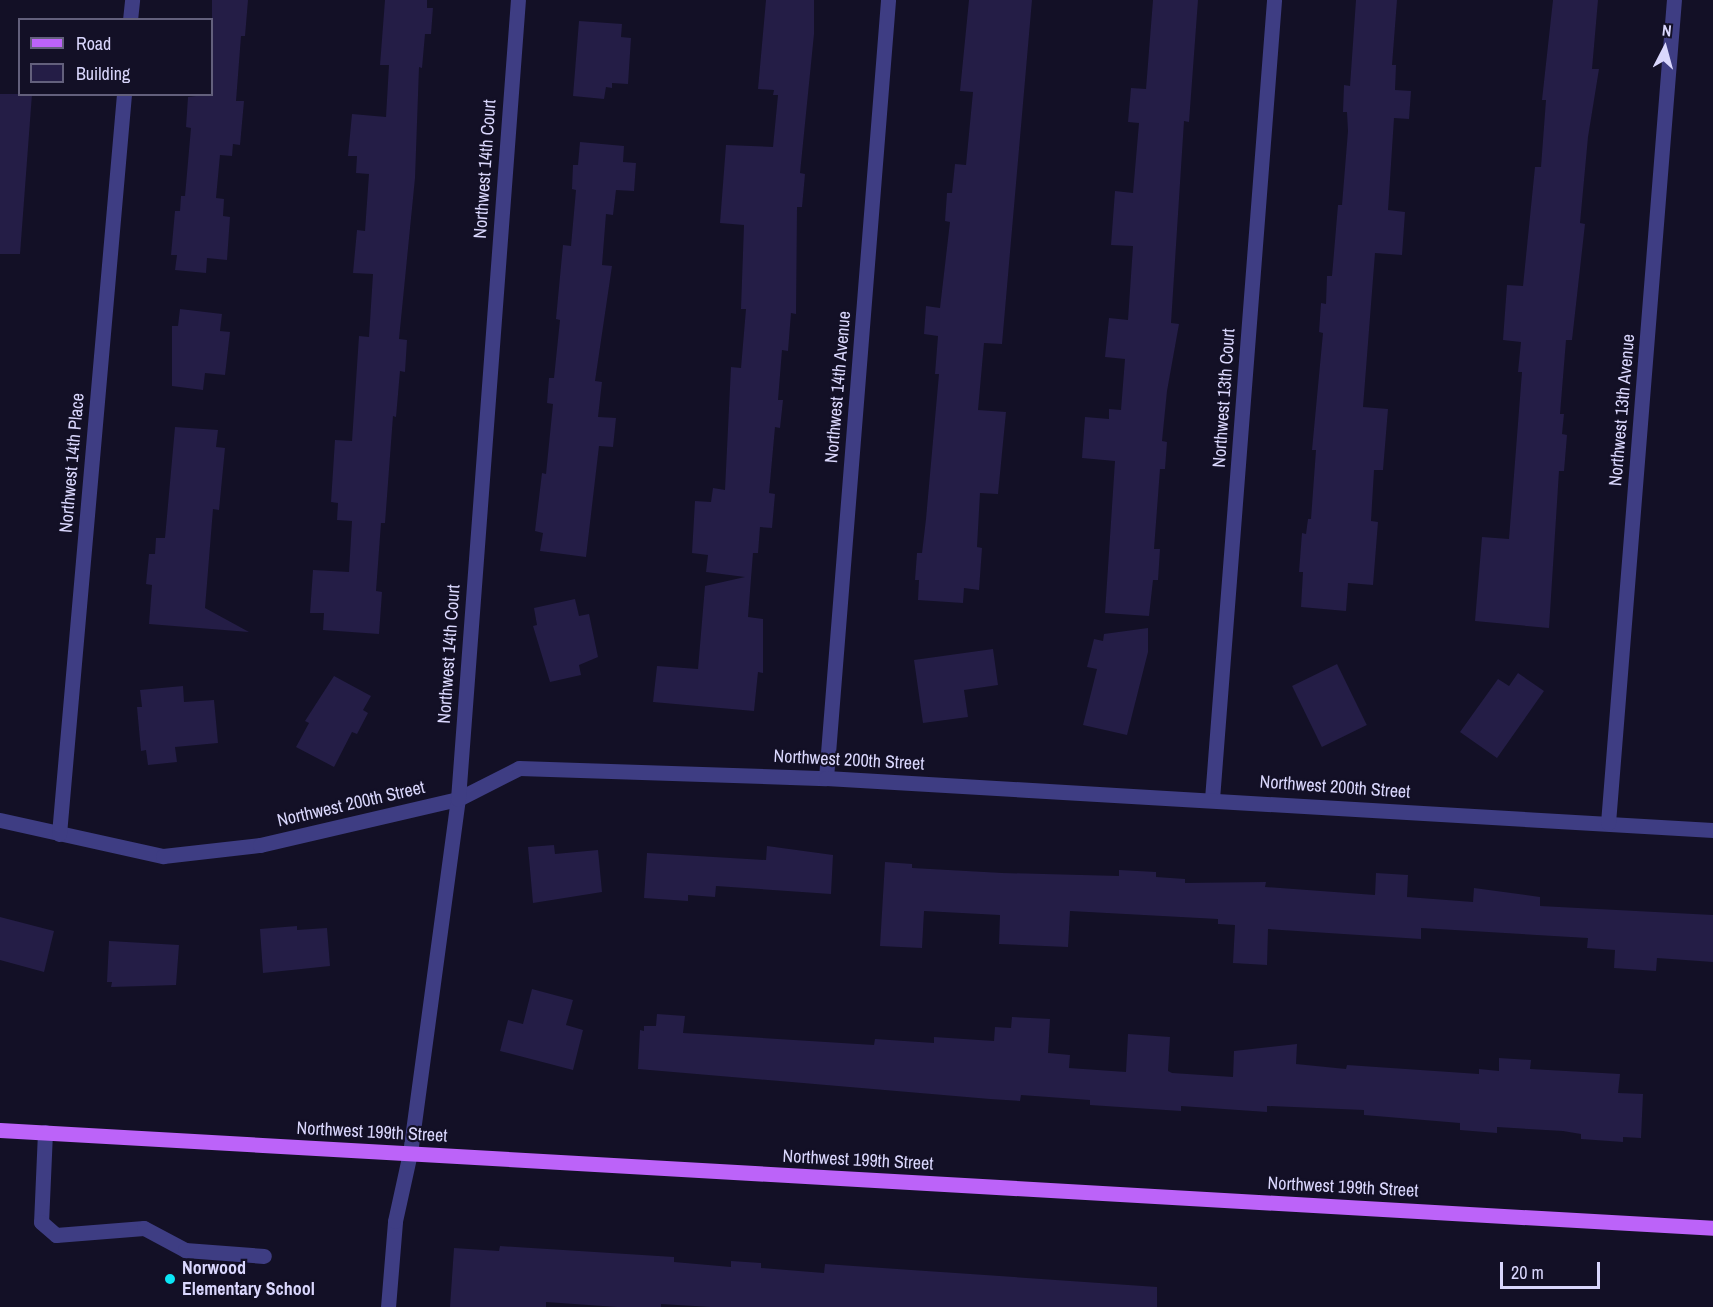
<!DOCTYPE html>
<style>
body{margin:0}
#map{position:relative;width:1713px;height:1307px;overflow:hidden;background:#131026;font-family:"Archivo Narrow",sans-serif}
div>[style]{position:absolute}
[style*='--x']{left:calc(var(--x)*1px);top:calc(var(--y)*1px);width:calc(var(--w)*1px);rotate:calc(var(--a)*1deg)}
.building>*{inset:0;background:#241d46;transform-origin:0 0}
.minor>*{height:15px;margin:-7.5px;padding:0 7.5px;transform-origin:7.5px;border-radius:7.5px;background:#3e3d83}
.major>*{height:15px;margin:-7.5px;padding:0 7.5px;transform-origin:7.5px;border-radius:7.5px;background:#bc63f9}
.dots>*{width:16px;height:16px;translate:-50% -50%;box-sizing:border-box;border:3px solid #131026;border-radius:50%}
span{translate:-50% -50%;white-space:nowrap;text-align:center;line-height:1.15;-webkit-text-stroke:4.5px #131026;paint-order:stroke}
.street-label{font-size:18px;color:#dad7fd}
.poi-label{font-size:18px;color:#dad7fd;font-weight:700}
.left{translate:0 -50%;text-align:left}
.legend{position:absolute;left:18px;top:18px;width:195px;height:78px;box-sizing:border-box;background:#131026;border:2px solid #63607c;margin:0;padding:8px 10px;list-style:none;font-size:18px;color:#dad7fd}
.legend li{display:flex;align-items:center;gap:12px;height:30px}
.legend b{width:30px;border:2px solid #63607c}
.north{position:absolute;left:1635px;top:18px;width:60px;height:60px;-webkit-text-stroke:4px #131026;paint-order:stroke;rotate:6deg;font-size:16px;font-weight:700;line-height:24px;text-align:center;color:#dad7fd}
.north::after{content:'';display:block;margin:auto;width:21px;height:27px;background:#dad7fd;clip-path:polygon(50% 0,100% 100%,50% 72%,0 100%)}
.scale{position:absolute;left:1500px;top:1262px;width:100px;height:27px;box-sizing:border-box;border:3px solid #dad7fd;border-top:0;padding-left:8px;font-size:18px;line-height:21px;white-space:nowrap;color:#dad7fd;-webkit-text-stroke:4px #131026;paint-order:stroke}
</style>
<div id="map">
<div class="building">
<i style="clip-path:polygon(212px 0,248px 0,245px 36px,241px 36px,236px 101px,244px 101px,240px 145px,233px 144px,232px 156px,220px 155px,216px 198px,224px 199px,223px 216px,230px 217px,227px 260px,207px 258px,206px 273px,175px 270px,177px 255px,171px 255px,175px 211px,180px 211px,181px 196px,185px 196px,191px 128px,186px 127px,188px 97px,212px 94px)"></i>
<i style="clip-path:polygon(385px 0,427px 0,427px 8px,433px 8px,431px 34px,425px 34px,422px 68px,419px 67px,415px 178px,399px 339px,407px 340px,405px 372px,400px 371px,396px 417px,393px 416px,385px 523px,381px 523px,376px 591px,382px 592px,379px 634px,323px 630px,324px 613px,310px 613px,313px 570px,349px 572px,352px 521px,337px 520px,338px 503px,331px 502px,335px 440px,352px 441px,359px 336px,369px 337px,373px 274px,353px 273px,357px 230px,365px 231px,369px 174px,356px 173px,357px 156px,348px 156px,352px 114px,386px 117px,389px 65px,380px 65px)"></i>
<i style="clip-path:polygon(766px 0,814px 0,814px 34px,800px 173px,805px 174px,802px 207px,797px 207px,796px 314px,791px 313px,788px 351px,782px 350px,778px 400px,783px 400px,780px 428px,775px 427px,769px 493px,775px 494px,772px 528px,760px 527px,758px 553px,753px 553px,748px 617px,763px 619px,763px 673px,758px 672px,754px 711px,653px 702px,657px 666px,698px 669px,705px 586px,745px 577px,706px 572px,708px 555px,692px 553px,695px 501px,711px 502px,713px 488px,725px 490px,731px 367px,741px 368px,746px 309px,741px 309px,744px 225px,720px 223px,726px 145px,773px 147px,778px 95px,773px 95px,774px 90px,758px 89px)"></i>
<i style="clip-path:polygon(969px 0,1032px 0,1002px 344px,984px 343px,978px 410px,1006px 412px,998px 494px,980px 493px,977px 547px,982px 548px,979px 590px,964px 588px,963px 603px,918px 600px,919px 580px,915px 580px,917px 553px,922px 553px,926px 519px,939px 374px,935px 374px,938px 336px,924px 334px,926px 306px,940px 308px,950px 222px,945px 221px,947px 193px,952px 193px,955px 164px,966px 165px,973px 92px,960px 91px)"></i>
<i style="clip-path:polygon(1153px 0,1198px 0,1189px 122px,1184px 121px,1171px 323px,1179px 324px,1167px 391px,1162px 441px,1167px 442px,1165px 469px,1160px 469px,1154px 549px,1160px 549px,1158px 580px,1153px 580px,1149px 616px,1105px 613px,1115px 461px,1082px 458px,1085px 417px,1109px 419px,1109px 409px,1121px 410px,1125px 359px,1105px 357px,1109px 318px,1128px 320px,1133px 246px,1111px 245px,1115px 191px,1133px 193px,1139px 123px,1128px 122px,1131px 88px,1146px 89px)"></i>
<i style="clip-path:polygon(1356px 0,1397px 0,1392px 65px,1396px 65px,1395px 90px,1411px 91px,1409px 119px,1394px 118px,1388px 210px,1405px 212px,1402px 255px,1375px 253px,1363px 407px,1388px 409px,1383px 470px,1374px 470px,1371px 521px,1378px 522px,1373px 585px,1348px 583px,1346px 611px,1301px 607px,1303px 572px,1299px 572px,1302px 533px,1306px 534px,1308px 519px,1311px 519px,1316px 450px,1312px 450px,1323px 333px,1319px 332px,1321px 303px,1326px 304px,1327px 276px,1332px 276px,1338px 205px,1342px 205px,1348px 131px,1347px 112px,1343px 112px,1344px 85px,1350px 86px)"></i>
<i style="clip-path:polygon(1553px 0,1598px 0,1592px 69px,1599px 69px,1588px 137px,1580px 223px,1585px 224px,1572px 340px,1566px 340px,1560px 414px,1564px 414px,1562px 434px,1567px 435px,1564px 471px,1559px 471px,1549px 628px,1475px 621px,1482px 537px,1509px 539px,1522px 372px,1518px 372px,1521px 342px,1503px 340px,1507px 285px,1523px 286px,1535px 167px,1541px 167px,1546px 100px,1542px 100px)"></i>
<i style="clip-path:polygon(579px 21px,622px 24px,621px 37px,631px 38px,628px 84px,612px 83px,612px 88px,606px 87px,604px 99px,573px 96px)"></i>
<i style="clip-path:polygon(0 94px,32px 94px,20px 254px,0 254px)"></i>
<i style="clip-path:polygon(580px 142px,624px 146px,623px 162px,636px 163px,634px 191px,616px 190px,613px 215px,606px 214px,602px 265px,612px 266px,595px 381px,602px 382px,598px 417px,616px 418px,613px 447px,599px 446px,586px 557px,540px 551px,543px 533px,535px 531px,542px 473px,546px 474px,553px 404px,547px 403px,549px 378px,554px 378px,560px 320px,556px 319px,563px 245px,571px 246px,576px 190px,572px 189px,573px 165px,578px 165px)"></i>
<i style="clip-path:polygon(180px 309px,222px 314px,220px 331px,230px 332px,225px 375px,205px 373px,203px 390px,172px 386px,172px 326px,178px 326px)"></i>
<i style="clip-path:polygon(175px 427px,218px 430px,216px 447px,225px 448px,219px 510px,213px 509px,205px 608px,249px 632px,149px 624px,152px 585px,146px 584px,149px 554px,155px 554px,156px 538px,165px 538px)"></i>
<i style="clip-path:polygon(575px 599px,579px 616px,589px 614px,598px 657px,579px 665px,581px 675px,550px 682px,533px 626px,537px 625px,534px 608px)"></i>
<i style="clip-path:polygon(1148px 628px,1148px 652px,1127px 735px,1083px 725px,1097px 669px,1087px 667px,1094px 639px,1103px 641px,1104px 634px)"></i>
<i style="clip-path:polygon(993px 649px,998px 685px,964px 690px,968px 717px,923px 723px,914px 660px)"></i>
<i style="left:1337px;top:664px;width:68px;height:50px;rotate:64deg"></i>
<i style="clip-path:polygon(1518px 673px,1544px 691px,1497px 758px,1460px 732px,1498px 679px,1509px 686px)"></i>
<i style="clip-path:polygon(334px 676px,371px 696px,363px 710px,368px 713px,357px 734px,352px 732px,334px 767px,296px 747px,309px 723px,305px 721px)"></i>
<i style="clip-path:polygon(183px 686px,184px 702px,214px 700px,218px 743px,175px 747px,177px 762px,148px 765px,146px 750px,141px 751px,137px 707px,142px 707px,140px 690px)"></i>
<i style="clip-path:polygon(554px 845px,555px 854px,598px 850px,602px 892px,533px 903px,528px 847px)"></i>
<i style="clip-path:polygon(767px 846px,833px 855px,831px 894px,716px 886px,715px 897px,688px 895px,688px 901px,644px 898px,647px 853px,766px 860px)"></i>
<i style="clip-path:polygon(885px 862px,912px 864px,912px 868px,1002px 873px,1119px 876px,1119px 870px,1156px 872px,1156px 877px,1185px 879px,1185px 883px,1266px 882px,1265px 887px,1375px 895px,1376px 873px,1408px 875px,1407px 897px,1473px 902px,1474px 888px,1540px 897px,1540px 906px,1713px 915px,1713px 962px,1657px 958px,1656px 971px,1614px 968px,1615px 950px,1587px 948px,1588px 938px,1421px 928px,1421px 939px,1268px 929px,1267px 965px,1233px 963px,1235px 925px,1218px 924px,1218px 919px,1070px 911px,1068px 947px,999px 944px,1000px 915px,924px 911px,922px 948px,880px 946px)"></i>
<i style="clip-path:polygon(0 917px,54px 931px,44px 972px,0 960px)"></i>
<i style="clip-path:polygon(297px 926px,297px 930px,327px 928px,330px 966px,263px 973px,260px 929px)"></i>
<i style="clip-path:polygon(109px 941px,179px 945px,176px 985px,111px 987px,112px 982px,107px 982px)"></i>
<i style="clip-path:polygon(532px 989px,573px 1000px,566px 1025px,583px 1030px,573px 1070px,500px 1051px,508px 1020px,523px 1024px)"></i>
<i style="clip-path:polygon(657px 1014px,685px 1016px,683px 1033px,874px 1045px,875px 1039px,934px 1043px,934px 1037px,994px 1041px,995px 1027px,1011px 1028px,1012px 1017px,1050px 1019px,1048px 1053px,1070px 1055px,1069px 1068px,1126px 1072px,1128px 1034px,1170px 1037px,1168px 1071px,1172px 1073px,1233px 1077px,1234px 1051px,1297px 1044px,1296px 1064px,1346px 1069px,1347px 1065px,1479px 1074px,1479px 1069px,1499px 1071px,1499px 1058px,1531px 1060px,1530px 1069px,1620px 1074px,1618px 1093px,1643px 1094px,1641px 1138px,1623px 1137px,1623px 1142px,1581px 1139px,1581px 1134px,1563px 1131px,1497px 1127px,1497px 1133px,1460px 1130px,1460px 1123px,1364px 1115px,1364px 1110px,1267px 1106px,1267px 1112px,1181px 1106px,1181px 1111px,1090px 1105px,1090px 1100px,1021px 1095px,1020px 1101px,990px 1099px,638px 1069px,640px 1030px,644px 1031px,644px 1026px,656px 1026px)"></i>
<i style="clip-path:polygon(500px 1246px,674px 1257px,674px 1262px,731px 1267px,731px 1261px,761px 1263px,761px 1268px,824px 1273px,825px 1264px,1157px 1287px,1157px 1307px,711px 1307px,661px 1304px,661px 1307px,617px 1307px,546px 1302px,546px 1307px,450px 1307px,454px 1248px,499px 1251px)"></i>
</div>
<div class="minor">
<i style="--x:130;--y:20;--w:20;--a:-84"></i>
<i style="--x:826;--y:778;--w:780;--a:-85.44"></i>
<i style="--x:1212;--y:799;--w:801;--a:-85.56"></i>
<i style="--x:0;--y:820;--w:167;--a:12.5"></i>
<i style="--x:163;--y:856;--w:98;--a:-6.5"></i>
<i style="--x:260;--y:845;--w:203;--a:-13.1"></i>
<i style="--x:458;--y:799;--w:68;--a:-26.9"></i>
<i style="--x:519;--y:768;--w:307;--a:1.9"></i>
<i style="--x:826;--y:778;--w:889;--a:3.36"></i>
<i style="--x:1608;--y:823;--w:826;--a:-85.42"></i>
<i style="--x:59;--y:834;--w:743;--a:-84.98"></i>
<i style="--x:45;--y:1132;--w:90;--a:92.5"></i>
<i style="--x:41;--y:1222;--w:20;--a:41"></i>
<i style="--x:56;--y:1235;--w:88;--a:-4.5"></i>
<i style="--x:144;--y:1228;--w:47;--a:28.2"></i>
<i style="--x:185;--y:1250;--w:79;--a:4.3"></i>
<i style="--x:388;--y:1307;--w:86;--a:-85.3"></i>
<i style="--x:395;--y:1221;--w:70;--a:-77.6"></i>
<i style="--x:410;--y:1153;--w:357;--a:-82.3"></i>
<i style="--x:458;--y:799;--w:801;--a:-85.71"></i>
</div>
<div class="major">
<i style="--x:0;--y:1130;--w:1716;--a:3.27"></i>
</div>
<div class="dots">
<i style="left:170px;top:1279px;background:#0be6f6"></i>
</div>
<div class="street-label">
<span style="left:485px;top:169px;rotate:-86deg">Northwest 14th Court</span>
<span style="left:838px;top:387px;rotate:-85deg">Northwest 14th Avenue</span>
<span style="left:1224px;top:398px;rotate:-86deg">Northwest 13th Court</span>
<span style="left:1622px;top:410px;rotate:-85deg">Northwest 13th Avenue</span>
<span style="left:72px;top:463px;rotate:-85deg">Northwest 14th Place</span>
<span style="left:449px;top:654px;rotate:-86deg">Northwest 14th Court</span>
<span style="left:849px;top:760px;rotate:3deg">Northwest 200th Street</span>
<span style="left:1335px;top:787px;rotate:4deg">Northwest 200th Street</span>
<span style="left:351px;top:804px;rotate:-13deg">Northwest 200th Street</span>
<span style="left:372px;top:1132px;rotate:3deg">Northwest 199th Street</span>
<span style="left:858px;top:1160px;rotate:3deg">Northwest 199th Street</span>
<span style="left:1343px;top:1187px;rotate:3deg">Northwest 199th Street</span>
</div>
<div class="poi-label">
<span class="left" style="left:182px;top:1279px">Norwood<br>Elementary School</span>
</div>
<ul class="legend">
<li><b style="height:8px;background:#bc63f9"></b>Road</li>
<li><b style="height:16px;background:#241d46"></b>Building</li>
</ul>
<div class="north">N</div>
<div class="scale">20 m</div>
</div>
